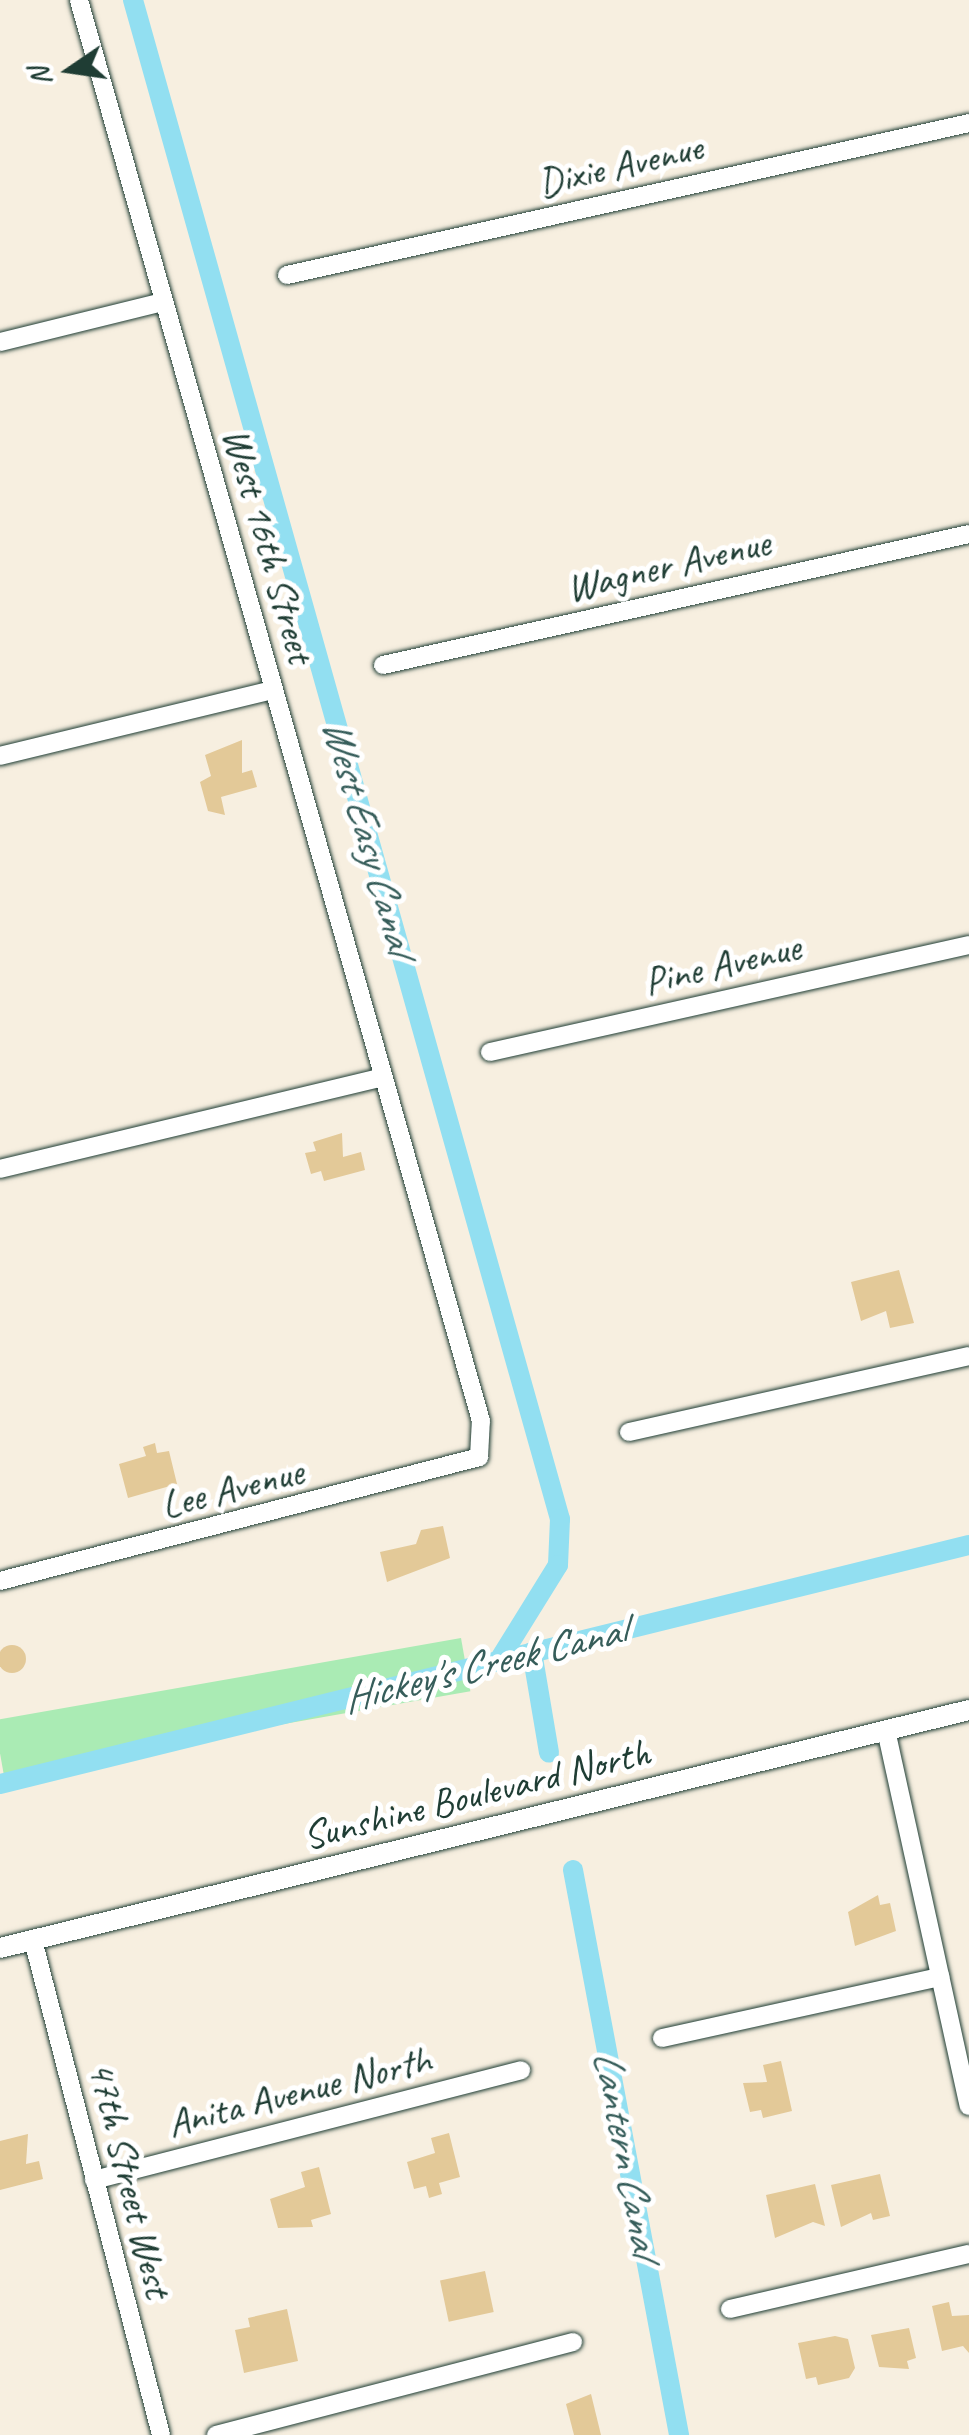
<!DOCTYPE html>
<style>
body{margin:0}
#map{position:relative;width:969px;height:2435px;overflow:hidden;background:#f7efe0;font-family:Caveat,sans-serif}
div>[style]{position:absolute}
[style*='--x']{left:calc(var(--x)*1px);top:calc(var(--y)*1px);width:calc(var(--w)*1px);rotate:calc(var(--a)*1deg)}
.green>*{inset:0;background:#aaebb4;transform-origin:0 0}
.canal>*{height:20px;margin:-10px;padding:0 10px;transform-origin:10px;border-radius:10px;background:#92dff1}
.building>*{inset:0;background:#e3c998;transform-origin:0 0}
.round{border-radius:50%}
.roads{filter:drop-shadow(0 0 2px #1f3d34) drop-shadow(0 0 2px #1f3d34)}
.minor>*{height:18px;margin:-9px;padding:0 9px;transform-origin:9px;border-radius:9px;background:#fff}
.tertiary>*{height:20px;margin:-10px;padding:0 10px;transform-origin:10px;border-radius:10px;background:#fff}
span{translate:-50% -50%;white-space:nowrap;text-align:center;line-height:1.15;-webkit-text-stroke:10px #fff;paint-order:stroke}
.street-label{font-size:40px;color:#1f3d34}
.water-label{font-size:42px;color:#365d5a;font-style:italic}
.north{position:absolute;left:20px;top:20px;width:100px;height:100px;-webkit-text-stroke:8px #fff;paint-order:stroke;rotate:257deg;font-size:28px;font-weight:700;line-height:40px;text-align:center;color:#1f3d34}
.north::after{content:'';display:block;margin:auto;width:35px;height:45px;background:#1f3d34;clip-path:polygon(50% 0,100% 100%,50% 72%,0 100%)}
</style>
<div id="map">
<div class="green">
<i style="left:461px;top:1638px;width:54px;height:474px;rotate:80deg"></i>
</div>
<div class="canal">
<i style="--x:133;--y:0;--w:1578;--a:74.3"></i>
<i style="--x:560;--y:1519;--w:46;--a:92.5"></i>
<i style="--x:558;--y:1565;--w:112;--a:121.8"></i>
<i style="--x:532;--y:1652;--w:102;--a:80.4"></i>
<i style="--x:0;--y:1784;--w:998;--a:-13.86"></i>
<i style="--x:573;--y:1870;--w:575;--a:79.37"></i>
</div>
<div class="building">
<i style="clip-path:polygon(242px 740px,242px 773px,252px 770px,257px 787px,221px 797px,225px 815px,208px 811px,200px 782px,211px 776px,205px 755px)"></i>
<i style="clip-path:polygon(342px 1133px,343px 1157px,361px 1152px,365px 1170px,324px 1181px,321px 1171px,311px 1174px,305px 1153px,316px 1151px,313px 1142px)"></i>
<i style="clip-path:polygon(899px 1270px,914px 1323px,890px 1328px,886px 1311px,861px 1321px,851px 1282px)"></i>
<i style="clip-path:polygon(155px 1443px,157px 1453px,169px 1451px,177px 1484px,128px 1498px,119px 1464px,146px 1456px,143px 1447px)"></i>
<i style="clip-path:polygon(443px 1526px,450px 1558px,387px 1582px,380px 1552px,416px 1544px,421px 1530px)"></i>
<i class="round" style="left:-2px;top:1645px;width:28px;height:28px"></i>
<i style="clip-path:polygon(878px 1895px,880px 1905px,890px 1903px,896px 1931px,855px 1946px,848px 1912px)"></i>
<i style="clip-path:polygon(781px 2061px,792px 2111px,763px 2118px,761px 2110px,750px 2112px,743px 2083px,767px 2082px,763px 2065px)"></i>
<i style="clip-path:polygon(449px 2133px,460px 2177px,439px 2183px,442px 2194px,429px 2198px,426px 2186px,414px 2189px,407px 2162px,435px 2153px,431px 2138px)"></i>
<i style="clip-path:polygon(28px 2134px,26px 2164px,39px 2161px,43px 2179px,0 2190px,0 2141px)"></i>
<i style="clip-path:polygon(319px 2167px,331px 2214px,311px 2220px,313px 2227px,278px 2228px,270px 2199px,305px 2187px,301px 2172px)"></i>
<i style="clip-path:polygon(880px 2174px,890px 2216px,873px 2220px,871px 2213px,841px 2227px,831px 2185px)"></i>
<i style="clip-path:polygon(815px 2184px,825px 2226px,813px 2222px,775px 2238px,766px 2195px)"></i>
<i style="left:485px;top:2271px;width:42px;height:46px;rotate:78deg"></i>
<i style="clip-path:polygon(949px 2302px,952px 2316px,969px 2315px,969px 2353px,963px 2346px,942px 2351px,932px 2306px)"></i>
<i style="clip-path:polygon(287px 2309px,298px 2361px,244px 2373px,235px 2330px,250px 2327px,248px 2318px)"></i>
<i style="clip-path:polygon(909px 2328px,916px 2358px,907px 2361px,909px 2369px,879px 2367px,871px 2335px)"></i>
<i style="clip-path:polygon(835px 2336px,848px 2339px,855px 2368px,849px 2378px,818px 2385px,816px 2377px,806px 2379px,798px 2343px)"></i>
<i style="clip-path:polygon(591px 2394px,601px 2435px,574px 2435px,566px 2404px)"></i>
</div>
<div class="roads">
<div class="minor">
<i style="--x:287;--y:275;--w:699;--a:-12.56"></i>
<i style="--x:0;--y:342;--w:168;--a:-13.8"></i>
<i style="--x:383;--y:665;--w:600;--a:-12.6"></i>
<i style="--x:0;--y:756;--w:281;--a:-13.6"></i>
<i style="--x:490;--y:1052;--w:491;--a:-12.6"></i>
<i style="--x:0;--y:1169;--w:394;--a:-13.5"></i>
<i style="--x:629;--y:1432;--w:348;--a:-12.6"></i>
<i style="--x:0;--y:1581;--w:495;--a:-14.5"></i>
<i style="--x:479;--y:1457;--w:36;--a:-87"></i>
<i style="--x:481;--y:1421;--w:1477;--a:-105.8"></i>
<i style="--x:886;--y:1730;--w:385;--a:77.6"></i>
<i style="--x:33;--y:1940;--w:511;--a:75.5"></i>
<i style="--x:662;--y:2038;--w:285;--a:-12.4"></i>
<i style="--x:94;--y:2180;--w:441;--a:-14.4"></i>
<i style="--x:730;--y:2309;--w:245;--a:-13"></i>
<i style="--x:216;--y:2435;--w:369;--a:-14.6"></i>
</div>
<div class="tertiary">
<i style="--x:0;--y:1948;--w:998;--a:-13.8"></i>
</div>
</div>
<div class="street-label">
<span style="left:620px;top:165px;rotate:-13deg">Dixie Avenue</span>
<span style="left:269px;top:545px;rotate:74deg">West 16th Street</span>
<span style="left:668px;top:565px;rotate:-13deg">Wagner Avenue</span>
<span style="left:722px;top:964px;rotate:-13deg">Pine Avenue</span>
<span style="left:232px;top:1488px;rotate:-14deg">Lee Avenue</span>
<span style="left:476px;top:1794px;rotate:-14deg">Sunshine Boulevard North</span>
<span style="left:299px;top:2091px;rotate:-14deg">Anita Avenue North</span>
<span style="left:130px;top:2179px;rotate:76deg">47th Street West</span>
</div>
<div class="water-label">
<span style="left:368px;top:836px;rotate:74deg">West Easy Canal</span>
<span style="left:484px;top:1665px;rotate:-14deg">Hickey's Creek Canal</span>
<span style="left:626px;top:2153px;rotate:79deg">Lantern Canal</span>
</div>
<div class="north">N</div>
</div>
